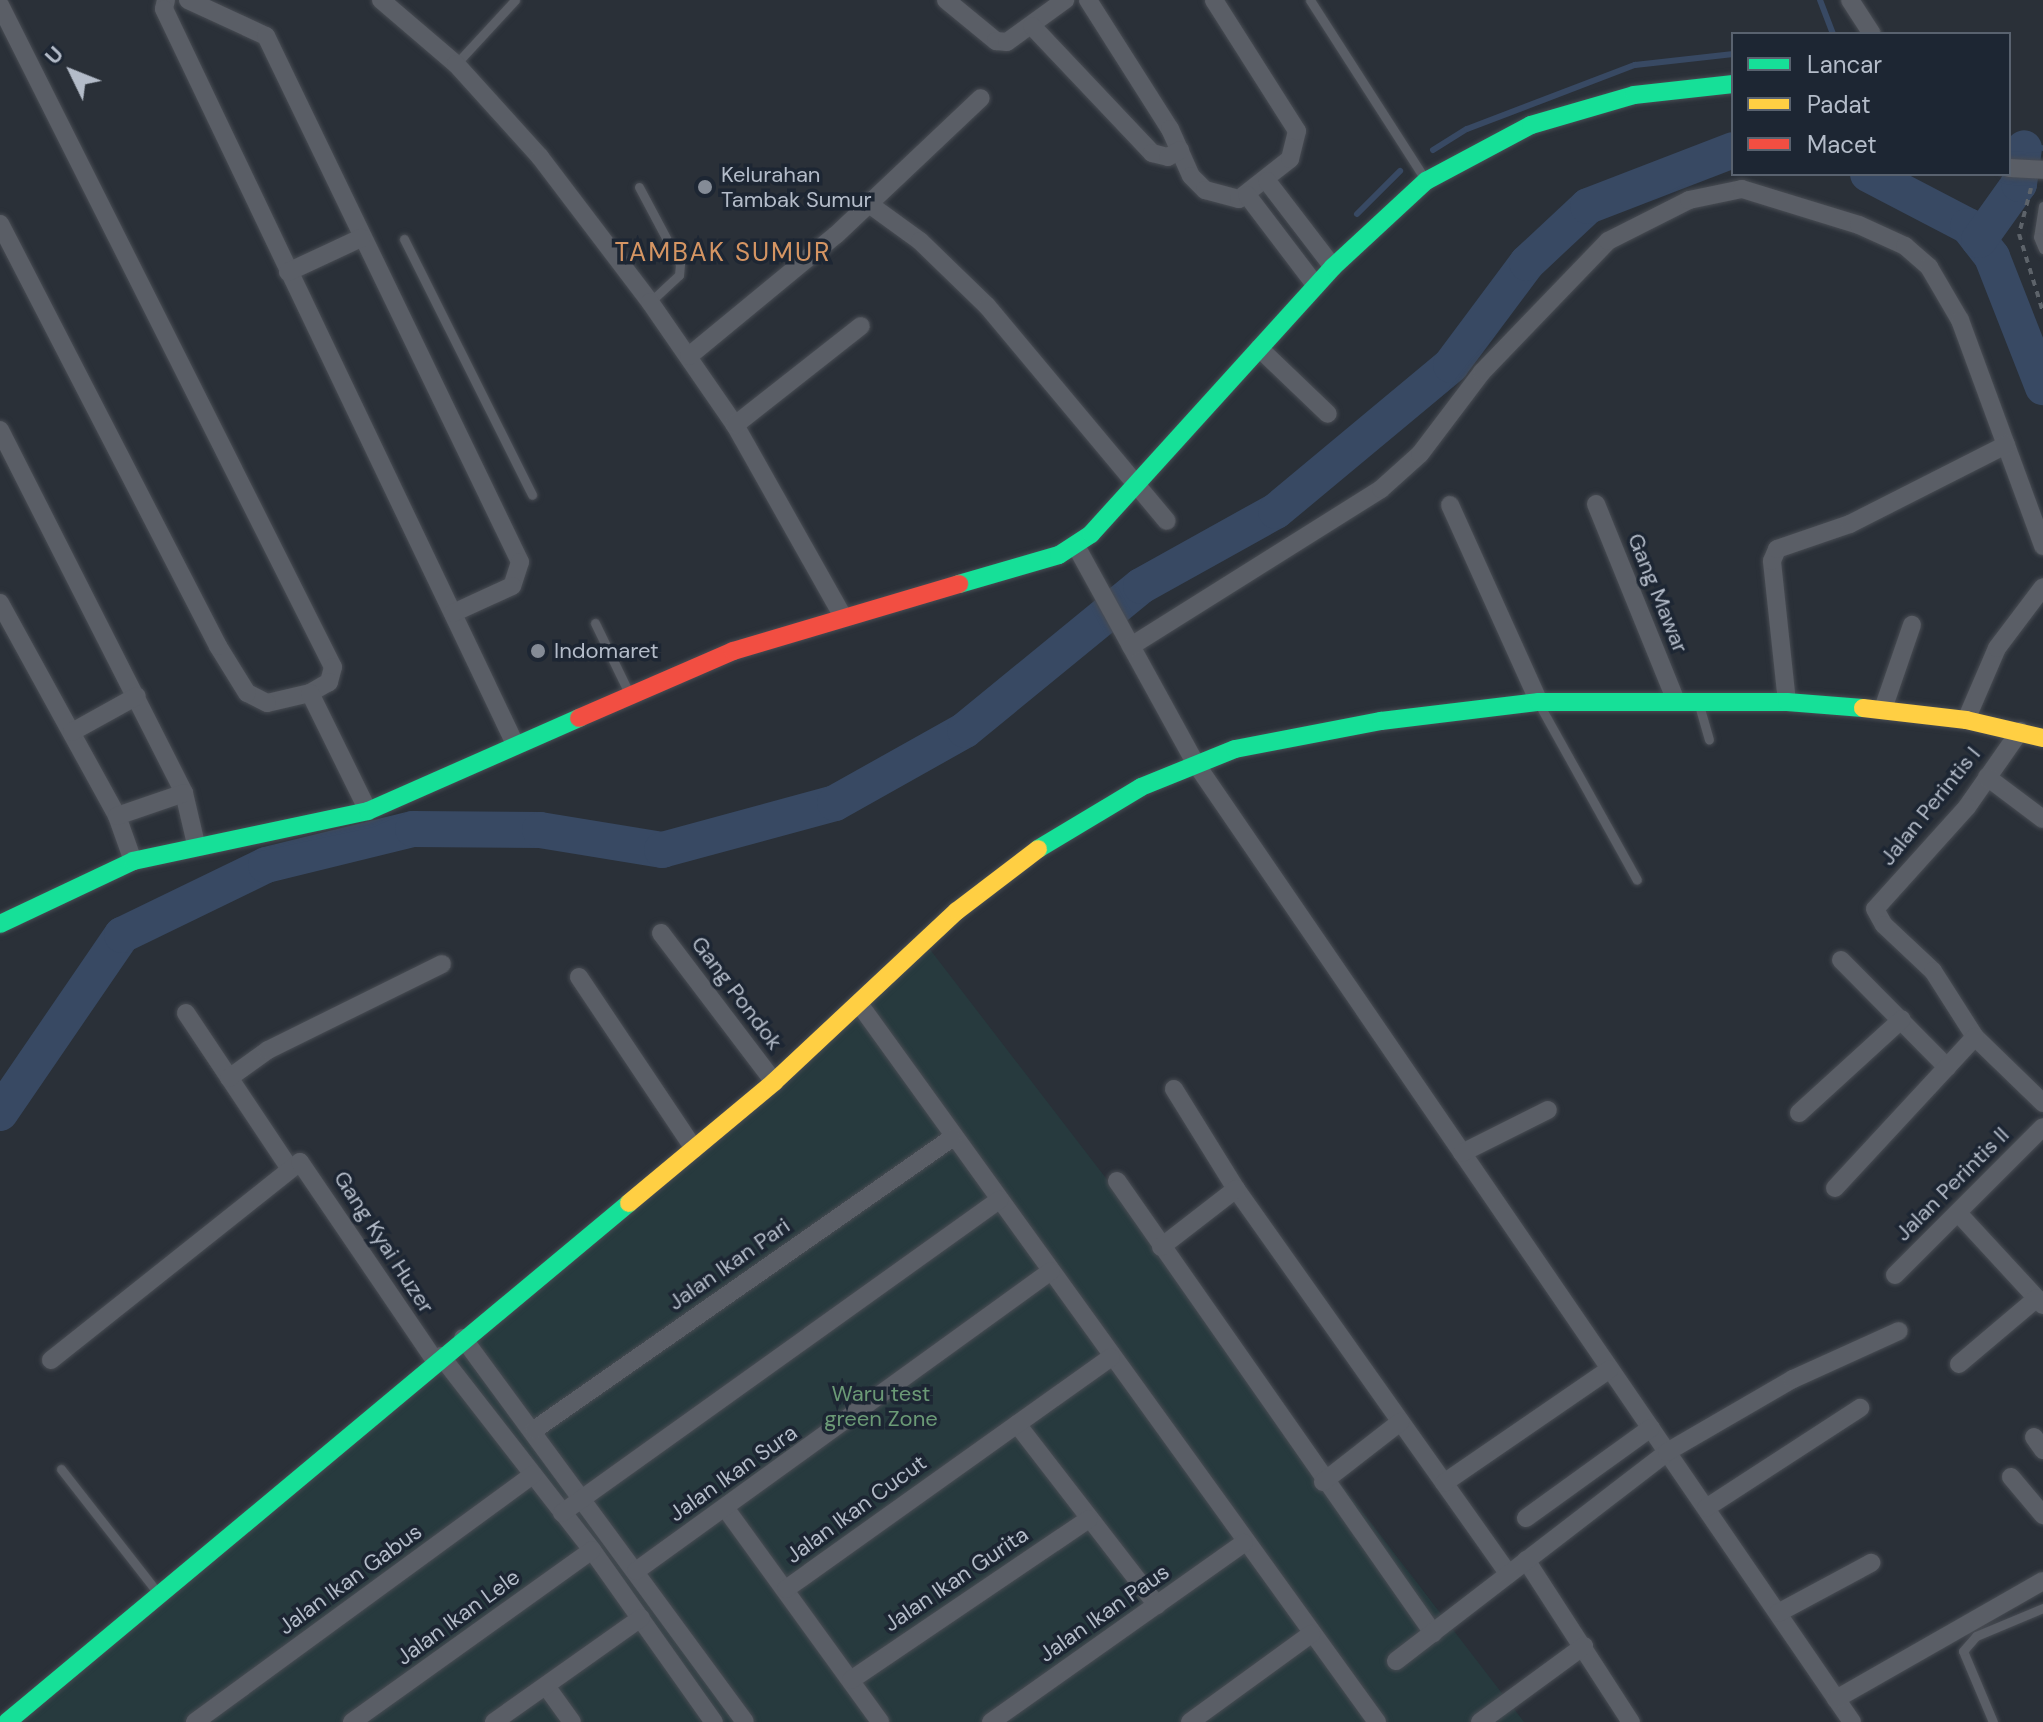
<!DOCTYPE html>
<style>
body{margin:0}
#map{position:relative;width:2043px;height:1722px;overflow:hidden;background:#2a3038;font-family:"DM Sans",sans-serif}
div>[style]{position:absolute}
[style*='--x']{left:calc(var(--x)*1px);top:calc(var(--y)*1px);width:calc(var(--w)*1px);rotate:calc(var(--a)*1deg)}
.green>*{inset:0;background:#273a3e}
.stream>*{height:6px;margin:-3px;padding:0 3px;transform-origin:3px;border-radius:3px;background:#384963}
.river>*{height:36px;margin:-18px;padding:0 18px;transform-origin:18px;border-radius:18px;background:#384963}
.path>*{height:4px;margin-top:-2px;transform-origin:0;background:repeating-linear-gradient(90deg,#5d636a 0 6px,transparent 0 12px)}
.roads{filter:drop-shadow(0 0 2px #484c53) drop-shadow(0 0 2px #484c53)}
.lane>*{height:9px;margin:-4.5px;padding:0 4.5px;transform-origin:4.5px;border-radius:4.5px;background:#5a5e66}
.street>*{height:18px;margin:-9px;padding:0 9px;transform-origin:9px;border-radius:9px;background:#5a5e66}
.fast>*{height:18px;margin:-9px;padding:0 9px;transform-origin:9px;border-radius:9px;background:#16e098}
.slow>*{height:18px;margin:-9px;padding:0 9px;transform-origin:9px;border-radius:9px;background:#ffcf43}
.jam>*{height:18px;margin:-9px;padding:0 9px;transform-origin:9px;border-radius:9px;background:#f24e42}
.dots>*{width:22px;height:22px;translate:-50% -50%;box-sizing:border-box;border:4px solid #1d2633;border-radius:50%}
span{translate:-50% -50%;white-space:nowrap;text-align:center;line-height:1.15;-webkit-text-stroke:7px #1d2633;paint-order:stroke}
.poi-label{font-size:22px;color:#b4bcc9}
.left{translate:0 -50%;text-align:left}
.street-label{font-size:22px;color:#b4bcc9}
.park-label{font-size:22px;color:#6b9a76}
.quarter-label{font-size:26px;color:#d59563;letter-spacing:2px}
.legend{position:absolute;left:1731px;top:32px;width:280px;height:144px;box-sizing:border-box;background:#1d2633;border:2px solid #59626f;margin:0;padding:10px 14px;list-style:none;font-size:24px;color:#b4bcc9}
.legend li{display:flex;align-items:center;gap:16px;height:40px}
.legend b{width:40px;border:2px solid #59626f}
.north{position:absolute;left:32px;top:32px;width:80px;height:80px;-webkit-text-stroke:6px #1d2633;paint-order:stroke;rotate:313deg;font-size:22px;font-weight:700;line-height:32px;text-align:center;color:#b4bcc9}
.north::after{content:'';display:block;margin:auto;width:28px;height:36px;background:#b4bcc9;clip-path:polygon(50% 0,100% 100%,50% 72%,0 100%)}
</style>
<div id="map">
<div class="green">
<i style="clip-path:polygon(925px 943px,1524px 1722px,8px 1722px)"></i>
</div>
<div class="stream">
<i style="--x:1820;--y:0;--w:36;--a:69"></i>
<i style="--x:2009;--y:144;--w:34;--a:7"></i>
<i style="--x:1433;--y:150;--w:40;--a:-32"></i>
<i style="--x:1467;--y:129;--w:180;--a:-20.9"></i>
<i style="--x:1635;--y:65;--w:99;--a:-6.4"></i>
<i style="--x:1357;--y:214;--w:61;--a:-45"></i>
</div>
<div class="river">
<i style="--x:1868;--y:174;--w:113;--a:27.5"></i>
<i style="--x:1968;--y:226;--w:39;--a:52"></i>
<i style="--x:1992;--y:257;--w:140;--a:68.6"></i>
<i style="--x:1979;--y:240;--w:69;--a:-54.5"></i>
<i style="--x:2019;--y:184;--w:36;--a:-82"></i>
<i style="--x:0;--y:1113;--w:216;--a:-55.6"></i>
<i style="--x:122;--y:935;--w:160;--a:-25.9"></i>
<i style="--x:266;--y:865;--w:151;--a:-13.8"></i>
<i style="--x:413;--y:829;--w:127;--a:0.5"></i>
<i style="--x:540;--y:830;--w:124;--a:9.3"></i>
<i style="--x:662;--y:850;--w:179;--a:-15.2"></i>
<i style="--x:835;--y:803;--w:149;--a:-29.3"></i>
<i style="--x:965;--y:730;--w:227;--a:-39.3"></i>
<i style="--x:1141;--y:586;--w:154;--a:-29.1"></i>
<i style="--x:1276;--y:511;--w:228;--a:-39.8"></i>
<i style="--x:1451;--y:365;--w:127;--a:-53.3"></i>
<i style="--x:1527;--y:263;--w:83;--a:-43.1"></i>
<i style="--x:1588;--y:206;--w:155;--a:-21.1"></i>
</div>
<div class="path">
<i style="--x:2031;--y:188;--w:48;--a:104.6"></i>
<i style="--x:2019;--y:234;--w:82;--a:72.9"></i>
</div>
<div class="roads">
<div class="lane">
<i style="--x:1310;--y:0;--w:213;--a:57.3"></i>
<i style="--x:456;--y:64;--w:87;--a:-47.3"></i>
<i style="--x:639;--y:187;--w:87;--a:62"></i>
<i style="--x:680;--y:264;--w:11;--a:95"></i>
<i style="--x:679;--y:275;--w:40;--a:137"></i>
<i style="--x:2043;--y:206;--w:31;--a:99"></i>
<i style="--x:2038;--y:237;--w:13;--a:67"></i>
<i style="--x:404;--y:239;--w:286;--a:63.4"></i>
<i style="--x:595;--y:623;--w:78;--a:64.1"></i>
<i style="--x:1539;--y:704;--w:201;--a:60.9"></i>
<i style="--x:1699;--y:705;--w:36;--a:74"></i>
<i style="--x:61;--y:1469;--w:157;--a:52"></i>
<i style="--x:1993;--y:1722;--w:77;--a:-112.9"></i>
<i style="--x:1963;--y:1651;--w:20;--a:-49"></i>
<i style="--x:1976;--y:1636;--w:73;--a:-22.7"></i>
</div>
<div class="street">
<i style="--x:166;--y:0;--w:9;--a:103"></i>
<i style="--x:164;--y:9;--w:815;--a:64.47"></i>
<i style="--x:188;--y:0;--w:86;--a:24.8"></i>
<i style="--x:266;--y:36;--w:584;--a:64.22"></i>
<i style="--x:520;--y:562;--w:25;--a:108"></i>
<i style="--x:512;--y:586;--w:65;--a:155.4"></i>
<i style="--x:381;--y:0;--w:99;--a:40.5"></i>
<i style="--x:456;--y:64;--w:125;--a:47.9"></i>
<i style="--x:540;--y:157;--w:182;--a:52.8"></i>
<i style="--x:650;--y:302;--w:150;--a:55.4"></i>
<i style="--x:735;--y:425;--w:220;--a:60.6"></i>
<i style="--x:946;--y:0;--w:65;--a:39.4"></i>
<i style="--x:996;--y:41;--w:11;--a:5"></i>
<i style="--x:1007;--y:42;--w:72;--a:-35.9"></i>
<i style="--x:1088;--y:0;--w:153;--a:57.6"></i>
<i style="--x:1170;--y:129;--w:51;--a:65.9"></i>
<i style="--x:1191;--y:176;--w:20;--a:45"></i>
<i style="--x:1205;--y:190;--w:35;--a:15"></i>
<i style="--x:1239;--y:199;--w:65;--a:-38.1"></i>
<i style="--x:1290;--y:159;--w:29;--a:-76"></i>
<i style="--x:1297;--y:131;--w:155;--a:-122.4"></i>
<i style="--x:1850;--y:0;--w:40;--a:57.1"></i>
<i style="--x:0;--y:5;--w:741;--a:63.3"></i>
<i style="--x:333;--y:667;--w:16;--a:105"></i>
<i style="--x:329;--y:682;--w:22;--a:150"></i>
<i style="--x:310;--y:693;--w:44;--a:166.9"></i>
<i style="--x:267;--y:703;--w:22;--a:-153"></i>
<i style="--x:247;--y:693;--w:55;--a:-121.7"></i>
<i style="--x:218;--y:646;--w:475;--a:-117.3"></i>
<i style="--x:1032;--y:26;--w:175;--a:46.6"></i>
<i style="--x:1152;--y:153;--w:16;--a:14"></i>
<i style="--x:1168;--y:157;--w:14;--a:-30"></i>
<i style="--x:2009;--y:168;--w:34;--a:3"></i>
<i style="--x:1267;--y:181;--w:108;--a:52.5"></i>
<i style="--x:1247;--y:195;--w:114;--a:52.8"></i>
<i style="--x:869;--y:204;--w:63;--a:36"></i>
<i style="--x:920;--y:241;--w:93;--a:44.1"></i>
<i style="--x:987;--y:306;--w:280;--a:50.1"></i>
<i style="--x:288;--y:272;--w:81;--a:-25"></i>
<i style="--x:1259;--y:348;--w:95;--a:43.7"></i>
<i style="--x:689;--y:356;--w:190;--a:-39.5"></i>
<i style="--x:836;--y:235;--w:199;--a:-43.4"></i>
<i style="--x:735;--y:425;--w:160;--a:-38.2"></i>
<i style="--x:0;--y:430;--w:407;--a:63.1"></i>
<i style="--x:184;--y:793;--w:52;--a:76.8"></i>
<i style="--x:1596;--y:504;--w:213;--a:67.9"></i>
<i style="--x:1450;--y:505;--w:216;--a:65.7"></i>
<i style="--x:1076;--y:546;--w:249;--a:61.2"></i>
<i style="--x:1196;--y:764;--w:1161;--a:55.6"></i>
<i style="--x:0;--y:603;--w:243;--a:61.2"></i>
<i style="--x:117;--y:816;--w:48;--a:70.4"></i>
<i style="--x:1131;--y:646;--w:295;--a:-32.1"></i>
<i style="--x:1381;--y:489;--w:52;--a:-41.9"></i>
<i style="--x:1420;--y:454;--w:103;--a:-52.9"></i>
<i style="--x:1482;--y:372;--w:182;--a:-46.1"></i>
<i style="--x:1608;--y:241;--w:91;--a:-26.8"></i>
<i style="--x:1689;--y:200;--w:54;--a:-11.7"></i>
<i style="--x:1742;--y:189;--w:122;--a:17.1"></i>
<i style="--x:1859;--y:225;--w:51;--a:24.5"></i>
<i style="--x:1905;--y:246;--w:32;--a:41"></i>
<i style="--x:1929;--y:267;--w:61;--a:59.7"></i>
<i style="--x:1960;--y:320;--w:241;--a:69.8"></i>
<i style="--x:310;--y:693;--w:131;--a:63.8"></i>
<i style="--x:1787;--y:702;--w:142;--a:-96.1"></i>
<i style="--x:1772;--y:561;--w:13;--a:-67"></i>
<i style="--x:1777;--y:549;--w:77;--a:-18.9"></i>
<i style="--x:1850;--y:524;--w:175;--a:-26.9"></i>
<i style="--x:1883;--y:709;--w:89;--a:-71"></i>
<i style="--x:1966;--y:720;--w:78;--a:-66.7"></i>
<i style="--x:1997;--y:648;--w:76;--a:-53"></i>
<i style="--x:2020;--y:731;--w:93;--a:124.9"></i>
<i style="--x:1967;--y:807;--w:137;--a:132"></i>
<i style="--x:1875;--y:909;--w:18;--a:61"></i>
<i style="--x:1884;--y:925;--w:67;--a:43.2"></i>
<i style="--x:1933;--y:971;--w:78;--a:57.5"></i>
<i style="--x:1975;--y:1037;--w:95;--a:44.1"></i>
<i style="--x:72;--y:732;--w:74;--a:-29"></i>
<i style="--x:1987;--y:777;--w:70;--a:36.9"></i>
<i style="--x:117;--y:816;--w:71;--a:-18.9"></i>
<i style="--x:661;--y:933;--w:187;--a:52.8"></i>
<i style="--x:1841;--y:960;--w:151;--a:45.3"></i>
<i style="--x:579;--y:977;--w:207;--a:56.2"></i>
<i style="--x:860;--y:1005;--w:884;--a:54.21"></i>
<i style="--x:186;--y:1013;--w:187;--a:56.3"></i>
<i style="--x:229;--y:1078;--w:48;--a:-35.7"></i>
<i style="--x:268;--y:1050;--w:194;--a:-26.3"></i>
<i style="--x:1174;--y:1089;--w:118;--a:58.2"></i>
<i style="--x:1236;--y:1189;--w:472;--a:54.7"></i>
<i style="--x:1799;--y:1113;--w:139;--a:-42.4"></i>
<i style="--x:1462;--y:1153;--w:96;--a:-26.6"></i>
<i style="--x:1117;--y:1181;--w:552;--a:55.04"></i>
<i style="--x:1835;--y:1188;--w:206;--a:-47.2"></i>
<i style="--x:1959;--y:1214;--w:124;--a:47.3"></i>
<i style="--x:1161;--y:1247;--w:95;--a:-37.7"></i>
<i style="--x:1895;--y:1275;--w:209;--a:-45"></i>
<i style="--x:463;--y:1338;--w:476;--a:53.7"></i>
<i style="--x:441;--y:1356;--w:246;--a:52.1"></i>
<i style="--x:592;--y:1550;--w:211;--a:54.7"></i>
<i style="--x:51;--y:1360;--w:318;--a:-38.5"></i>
<i style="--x:300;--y:1162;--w:240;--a:55.8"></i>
<i style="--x:1959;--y:1364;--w:102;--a:-40.2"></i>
<i style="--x:1017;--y:1424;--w:229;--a:52.3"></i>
<i style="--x:534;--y:1430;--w:510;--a:-34.94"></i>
<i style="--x:2034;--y:1437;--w:16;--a:55"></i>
<i style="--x:2011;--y:1477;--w:50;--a:49.9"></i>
<i style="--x:1323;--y:1482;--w:98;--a:-37.9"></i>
<i style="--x:1444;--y:1483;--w:201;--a:-34.5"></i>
<i style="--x:1706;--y:1508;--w:184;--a:-33"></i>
<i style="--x:726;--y:1509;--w:263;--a:54.1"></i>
<i style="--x:562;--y:1513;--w:538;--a:-35.61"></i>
<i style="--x:1526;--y:1518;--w:154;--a:-35.8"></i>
<i style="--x:1526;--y:1560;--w:193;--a:57.1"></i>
<i style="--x:636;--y:1571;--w:512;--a:-35.86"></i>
<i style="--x:786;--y:1589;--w:399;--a:-35.5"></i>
<i style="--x:1778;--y:1613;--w:106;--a:-28.3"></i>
<i style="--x:1396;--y:1661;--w:342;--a:-37.6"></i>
<i style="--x:1667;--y:1452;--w:146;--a:-30.1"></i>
<i style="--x:1793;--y:1379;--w:116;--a:-24.4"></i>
<i style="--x:851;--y:1680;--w:287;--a:-34.1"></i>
<i style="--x:546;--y:1686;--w:44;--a:54.2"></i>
<i style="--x:1836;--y:1699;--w:238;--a:-29.7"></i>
<i style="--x:195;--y:1722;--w:419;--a:-36.2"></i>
<i style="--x:352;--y:1722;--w:295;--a:-35.6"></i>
<i style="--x:494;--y:1722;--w:180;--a:-35.3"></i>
<i style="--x:991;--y:1722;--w:310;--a:-35.3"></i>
<i style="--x:1190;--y:1722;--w:150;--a:-36"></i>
<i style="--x:1480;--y:1722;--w:129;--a:-36.2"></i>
</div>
<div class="fast">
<i style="--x:959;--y:584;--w:104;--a:-16.2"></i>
<i style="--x:1059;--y:555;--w:38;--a:-33"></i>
<i style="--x:1091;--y:534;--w:360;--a:-47.8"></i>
<i style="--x:1333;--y:267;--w:127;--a:-42.8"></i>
<i style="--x:1426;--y:181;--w:119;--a:-28.1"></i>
<i style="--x:1531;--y:125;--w:107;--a:-16.2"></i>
<i style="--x:1634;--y:95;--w:100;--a:-6.3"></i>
<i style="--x:1038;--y:849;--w:120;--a:-31"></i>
<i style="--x:1141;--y:787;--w:101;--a:-22"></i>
<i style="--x:1235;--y:749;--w:149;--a:-10.9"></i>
<i style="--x:1381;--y:721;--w:159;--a:-6.9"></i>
<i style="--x:1539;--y:702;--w:248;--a:0"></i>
<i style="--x:1787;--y:702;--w:76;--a:4.5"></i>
<i style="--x:0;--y:924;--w:147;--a:-25.3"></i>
<i style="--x:133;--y:861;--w:240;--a:-12"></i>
<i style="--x:368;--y:811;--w:231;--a:-23.8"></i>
<i style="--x:7;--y:1722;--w:810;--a:-39.84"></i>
</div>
<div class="slow">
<i style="--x:1863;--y:708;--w:104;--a:6.6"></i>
<i style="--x:1966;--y:720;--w:79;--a:13.2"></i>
<i style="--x:629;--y:1203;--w:189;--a:-39.8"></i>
<i style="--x:774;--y:1082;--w:250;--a:-43.1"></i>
<i style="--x:957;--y:911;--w:102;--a:-37.4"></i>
</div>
<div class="jam">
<i style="--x:579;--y:718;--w:168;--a:-23.5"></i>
<i style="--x:733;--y:651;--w:236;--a:-16.5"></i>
</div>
</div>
<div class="dots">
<i style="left:705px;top:187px;background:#848b96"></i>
<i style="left:538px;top:651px;background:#848b96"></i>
</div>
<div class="poi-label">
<span class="left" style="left:721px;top:187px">Kelurahan<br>Tambak Sumur</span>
<span class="left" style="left:554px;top:651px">Indomaret</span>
</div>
<div class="street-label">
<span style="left:1658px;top:593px;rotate:68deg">Gang Mawar</span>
<span style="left:1930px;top:806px;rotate:-51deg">Jalan Perintis I</span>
<span style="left:737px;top:993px;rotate:53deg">Gang Pondok</span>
<span style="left:1952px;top:1184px;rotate:-45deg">Jalan Perintis II</span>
<span style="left:384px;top:1242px;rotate:57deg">Gang Kyai Huzer</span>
<span style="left:729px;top:1264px;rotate:-35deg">Jalan Ikan Pari</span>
<span style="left:733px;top:1473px;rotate:-35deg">Jalan Ikan Sura</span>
<span style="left:856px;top:1509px;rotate:-36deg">Jalan Ikan Cucut</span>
<span style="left:350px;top:1579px;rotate:-36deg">Jalan Ikan Gabus</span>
<span style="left:956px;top:1579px;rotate:-34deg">Jalan Ikan Gurita</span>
<span style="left:1104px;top:1613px;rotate:-35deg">Jalan Ikan Paus</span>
<span style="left:458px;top:1617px;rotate:-36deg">Jalan Ikan Lele</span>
</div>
<div class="park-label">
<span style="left:881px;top:1406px">Waru test<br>green Zone</span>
</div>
<div class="quarter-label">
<span style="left:723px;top:253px">TAMBAK SUMUR</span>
</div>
<ul class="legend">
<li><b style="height:10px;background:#16e098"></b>Lancar</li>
<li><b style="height:10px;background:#ffcf43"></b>Padat</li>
<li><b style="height:10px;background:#f24e42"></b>Macet</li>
</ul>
<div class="north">U</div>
</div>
